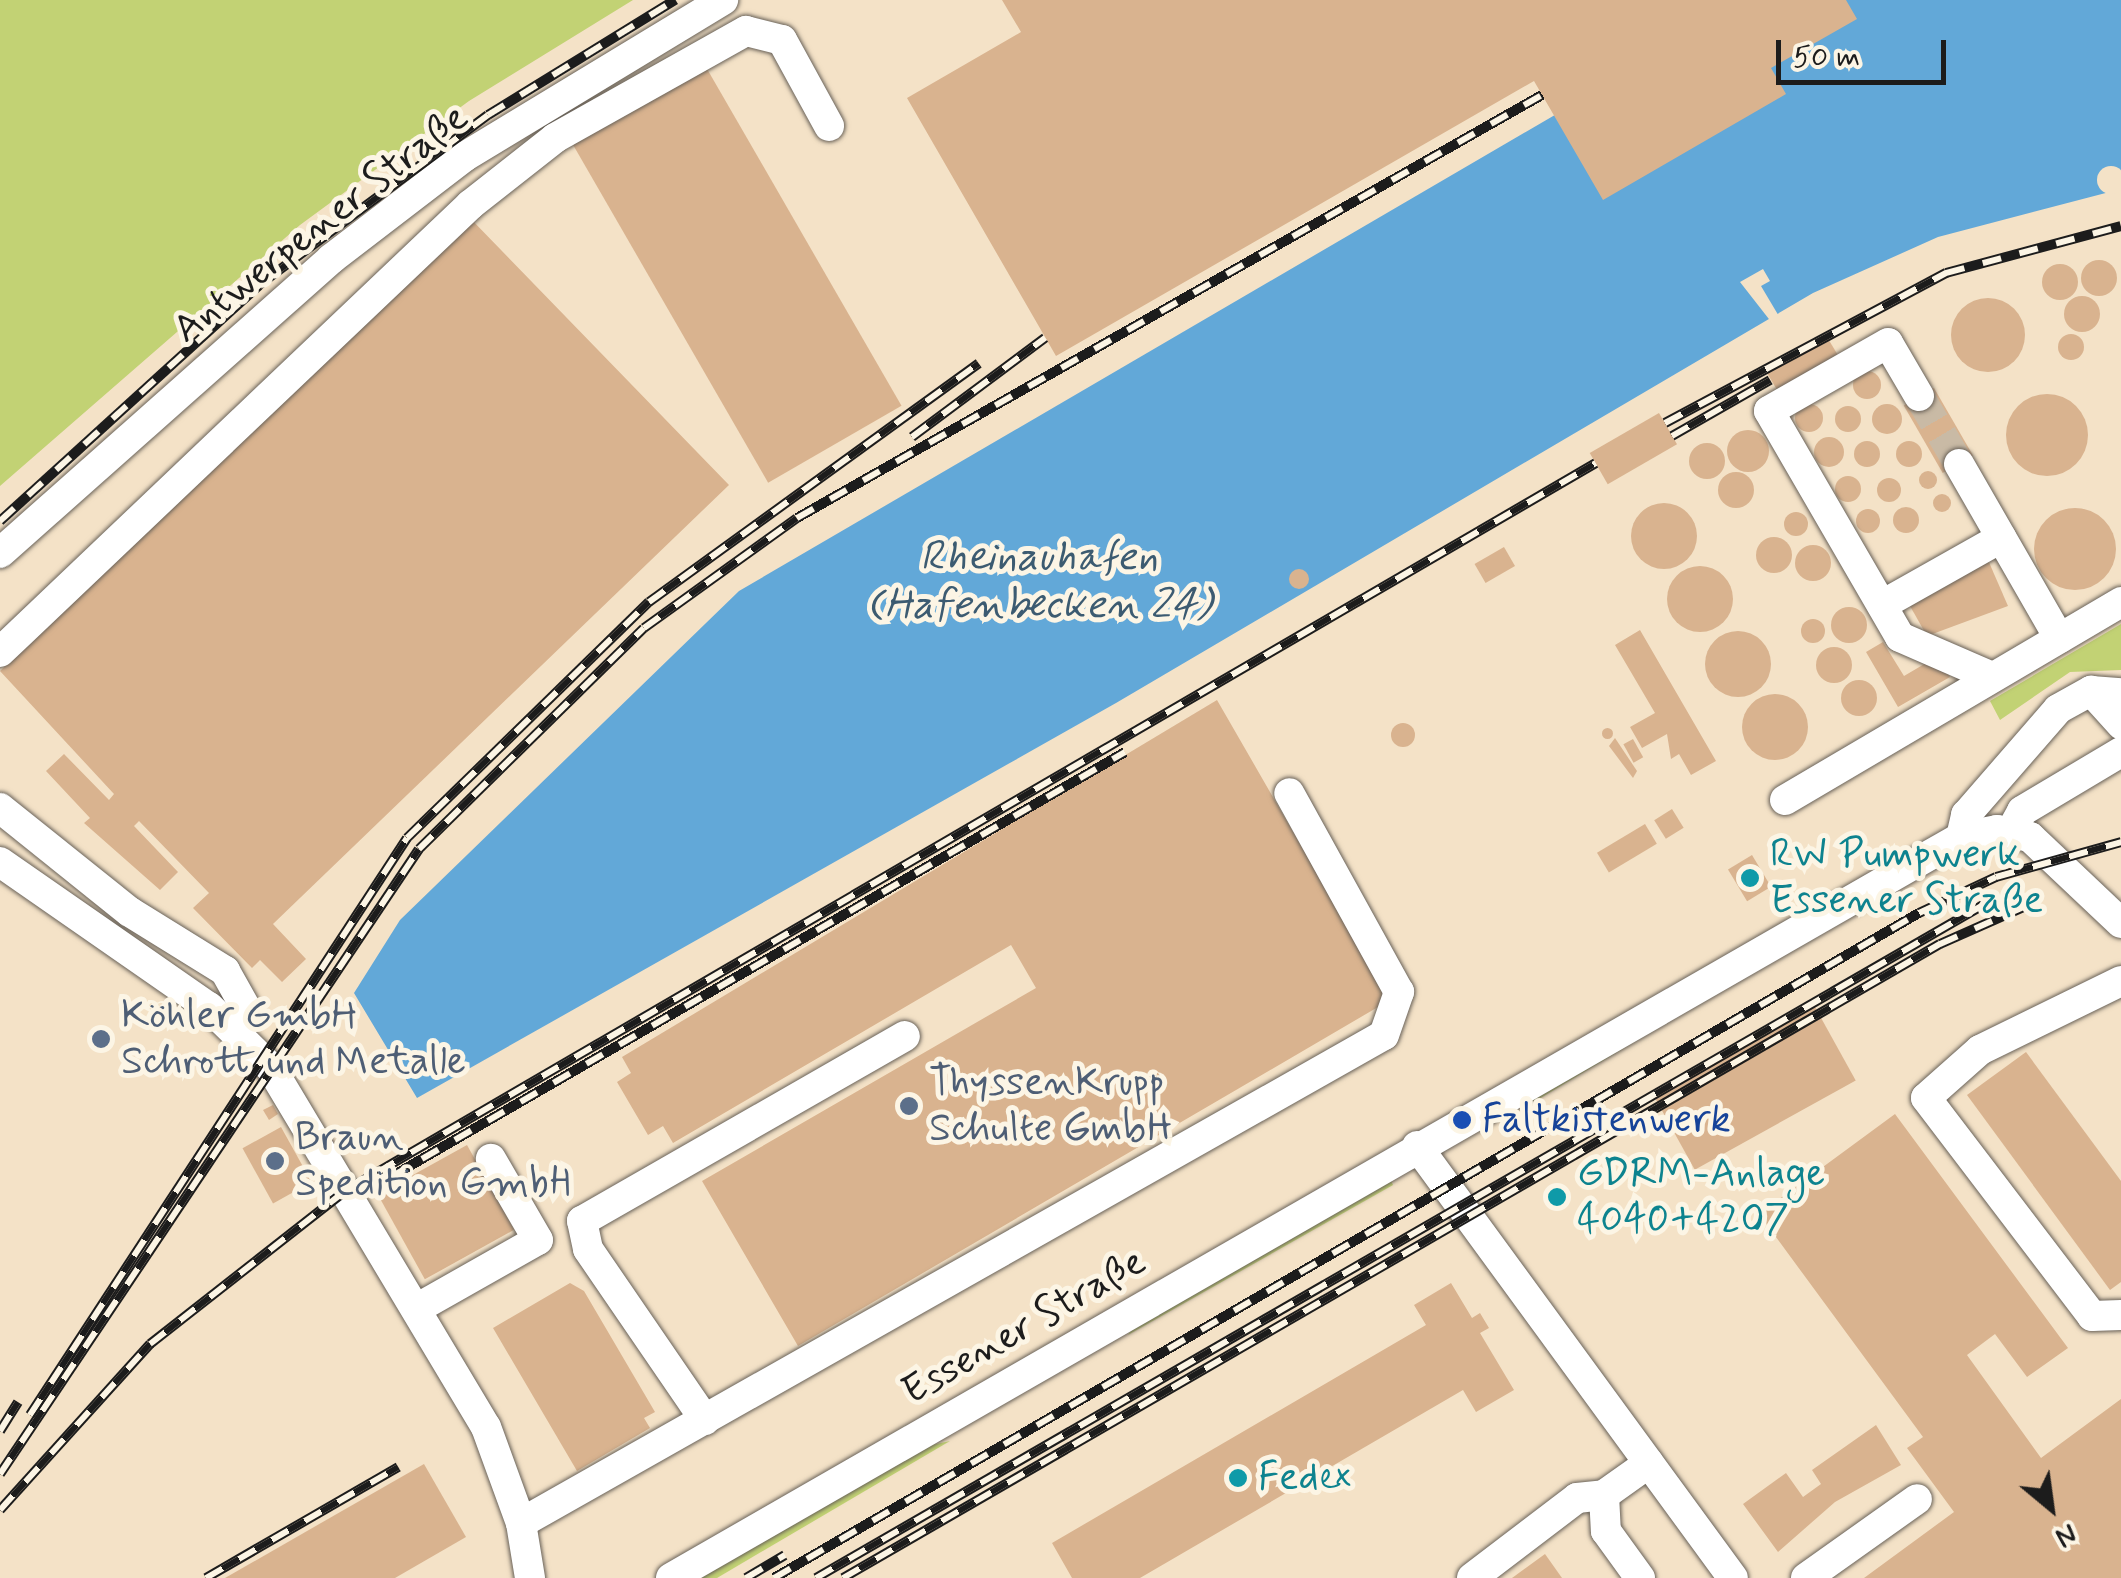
<!DOCTYPE html>
<meta charset="utf-8">
<style>
body{margin:0}
#map{position:relative;width:2121px;height:1578px;overflow:hidden;background:#f4e2c7;font-family:Mynerve,sans-serif}
div>[style]{position:absolute}
[style*='--x']{left:calc(var(--x)*1px);top:calc(var(--y)*1px);width:calc(var(--w)*1px);rotate:calc(var(--a)*1deg)}
.green>*{inset:0;background:#c2d274}
.water>*{inset:0;background:#62a8d8}
.pier>*{inset:0;background:#f4e2c7}
.round{border-radius:50%}
.building>*{inset:0;background:#d9b38f;transform-origin:0 0}
.minor-tunnel>*{height:30px;margin-top:-15px;transform-origin:0;background:repeating-linear-gradient(90deg,#c9baa5 0 30px,transparent 0 45px)}
.roads{filter:drop-shadow(0 0 2px #686158) drop-shadow(0 0 2px #686158)}
.minor>*{height:30px;margin:-15px;padding:0 15px;transform-origin:15px;border-radius:15px;background:#fff}
.rail>*{height:10px;margin-top:-5px;transform-origin:0;background:repeating-linear-gradient(90deg,#fcf5e5 0 19px,#1c1c1c 0 38px);box-sizing:border-box;border-block:2px solid #1c1c1c}
.dots>*{width:28px;height:28px;translate:-50% -50%;box-sizing:border-box;border:5px solid #fcf5e5;border-radius:50%}
span{translate:-50% -50%;white-space:nowrap;text-align:center;line-height:1.15;-webkit-text-stroke:10px #fcf5e5;paint-order:stroke}
.street-label{font-size:40px;color:#1c1c1c}
.culture-label{font-size:40px;color:#0d838f}
.left{translate:0 -50%;text-align:left}
.service-label{font-size:40px;color:#4e5e75}
.transit-label{font-size:40px;color:#164399}
.water-label{font-size:42px;color:#3c5b71;font-style:italic}
.north{position:absolute;left:2001px;top:1458px;width:100px;height:100px;-webkit-text-stroke:8px #fcf5e5;paint-order:stroke;rotate:151deg;font-size:28px;font-weight:700;line-height:40px;text-align:center;color:#1c1c1c}
.north::after{content:'';display:block;margin:auto;width:35px;height:45px;background:#1c1c1c;clip-path:polygon(50% 0,100% 100%,50% 72%,0 100%)}
.scale{position:absolute;left:1776px;top:40px;width:170px;height:45px;box-sizing:border-box;border:5px solid #1c1c1c;border-top:0;padding-left:12px;font-size:30px;line-height:35px;white-space:nowrap;color:#1c1c1c;-webkit-text-stroke:8px #fcf5e5;paint-order:stroke}
</style>
<div id="map">
<div class="green">
<i style="clip-path:polygon(0 0,633px 0,469px 101px,300px 225px,0 486px)"></i>
<i style="clip-path:polygon(2121px 624px,2121px 670px,2070px 672px,2000px 720px,1990px 701px)"></i>
<i style="clip-path:polygon(1753px 971px,1534px 1102px,1532px 1099px)"></i>
<i style="clip-path:polygon(1389px 1176px,1393px 1185px,1128px 1335px,1136px 1323px)"></i>
<i style="clip-path:polygon(950px 1441px,717px 1578px,697px 1578px,927px 1446px)"></i>
</div>
<div class="water">
<i style="clip-path:polygon(1752px 0,2121px 0,2121px 189px,1938px 237px,1813px 293px,1116px 703px,417px 1098px,354px 993px,400px 920px,739px 591px)"></i>
</div>
<div class="pier">
<i class="round" style="left:2097px;top:166px;width:28px;height:28px"></i>
<i style="clip-path:polygon(1763px 269px,1770px 281px,1761px 286px,1780px 318px,1772px 323px,1740px 282px)"></i>
</div>
<div class="building">
<i style="clip-path:polygon(1002px 0,1846px 0,1857px 19px,1771px 68px,1786px 94px,1603px 200px,1534px 81px,1056px 356px,907px 98px,1021px 32px)"></i>
<i style="left:699px;top:55px;width:405px;height:154px;rotate:60deg"></i>
<i style="clip-path:polygon(469px 217px,729px 485px,273px 924px,306px 959px,282px 982px,260px 960px,252px 968px,193px 908px,209px 893px,139px 821px,134px 826px,178px 872px,160px 890px,84px 823px,90px 818px,46px 771px,64px 754px,109px 800px,114px 794px,0 671px)"></i>
<i class="round" style="left:2081px;top:260px;width:36px;height:36px"></i>
<i class="round" style="left:2042px;top:264px;width:36px;height:36px"></i>
<i class="round" style="left:2064px;top:296px;width:36px;height:36px"></i>
<i class="round" style="left:1951px;top:298px;width:74px;height:74px"></i>
<i class="round" style="left:2058px;top:334px;width:26px;height:26px"></i>
<i style="left:1827px;top:337px;width:26px;height:70px;rotate:59deg"></i>
<i class="round" style="left:1853px;top:371px;width:28px;height:28px"></i>
<i style="left:1934px;top:388px;width:78px;height:35px;rotate:60deg"></i>
<i class="round" style="left:2006px;top:394px;width:82px;height:82px"></i>
<i class="round" style="left:1795px;top:404px;width:28px;height:28px"></i>
<i class="round" style="left:1872px;top:404px;width:30px;height:30px"></i>
<i class="round" style="left:1835px;top:406px;width:26px;height:26px"></i>
<i style="left:1659px;top:413px;width:36px;height:80px;rotate:60deg"></i>
<i class="round" style="left:1727px;top:430px;width:42px;height:42px"></i>
<i class="round" style="left:1814px;top:437px;width:30px;height:30px"></i>
<i class="round" style="left:1854px;top:441px;width:26px;height:26px"></i>
<i class="round" style="left:1896px;top:441px;width:26px;height:26px"></i>
<i class="round" style="left:1689px;top:443px;width:36px;height:36px"></i>
<i class="round" style="left:1919px;top:471px;width:18px;height:18px"></i>
<i class="round" style="left:1718px;top:472px;width:36px;height:36px"></i>
<i class="round" style="left:1835px;top:476px;width:26px;height:26px"></i>
<i class="round" style="left:1877px;top:478px;width:24px;height:24px"></i>
<i class="round" style="left:1933px;top:494px;width:18px;height:18px"></i>
<i class="round" style="left:1631px;top:503px;width:66px;height:66px"></i>
<i class="round" style="left:1893px;top:507px;width:26px;height:26px"></i>
<i class="round" style="left:2034px;top:508px;width:82px;height:82px"></i>
<i class="round" style="left:1856px;top:509px;width:24px;height:24px"></i>
<i class="round" style="left:1784px;top:512px;width:24px;height:24px"></i>
<i class="round" style="left:1756px;top:537px;width:36px;height:36px"></i>
<i class="round" style="left:1795px;top:545px;width:36px;height:36px"></i>
<i style="left:1504px;top:547px;width:22px;height:34px;rotate:60deg"></i>
<i style="clip-path:polygon(1988px 560px,2008px 606px,1927px 636px,1910px 606px)"></i>
<i class="round" style="left:1667px;top:566px;width:66px;height:66px"></i>
<i class="round" style="left:1289px;top:569px;width:20px;height:20px"></i>
<i class="round" style="left:1831px;top:607px;width:36px;height:36px"></i>
<i class="round" style="left:1801px;top:619px;width:24px;height:24px"></i>
<i style="clip-path:polygon(1640px 630px,1716px 761px,1691px 775px,1679px 754px,1671px 759px,1667px 734px,1642px 748px,1630px 727px,1655px 713px,1615px 645px)"></i>
<i class="round" style="left:1705px;top:631px;width:66px;height:66px"></i>
<i style="clip-path:polygon(1883px 642px,1904px 676px,1938px 656px,1950px 677px,1898px 707px,1866px 652px)"></i>
<i class="round" style="left:1816px;top:647px;width:36px;height:36px"></i>
<i class="round" style="left:1841px;top:680px;width:36px;height:36px"></i>
<i class="round" style="left:1742px;top:694px;width:66px;height:66px"></i>
<i style="clip-path:polygon(1217px 700px,1390px 1000px,798px 1346px,702px 1181px,1036px 988px,1011px 945px,673px 1143px,663px 1126px,648px 1135px,617px 1082px,631px 1073px,622px 1057px)"></i>
<i class="round" style="left:1391px;top:723px;width:24px;height:24px"></i>
<i class="round" style="left:1601.5px;top:727.5px;width:11px;height:11px"></i>
<i style="clip-path:polygon(1615px 738px,1637px 771px,1633px 778px,1609px 746px)"></i>
<i style="left:1633px;top:739px;width:21px;height:11px;rotate:61deg"></i>
<i style="left:1672px;top:809px;width:22px;height:21px;rotate:58deg"></i>
<i style="left:1645px;top:824px;width:23px;height:56px;rotate:59deg"></i>
<i style="left:1752px;top:855px;width:37px;height:28px;rotate:59deg"></i>
<i style="left:1815px;top:1007px;width:84px;height:184px;rotate:61deg"></i>
<i style="clip-path:polygon(2026px 1052px,2121px 1181px,2121px 1282px,2110px 1290px,1967px 1095px)"></i>
<i style="clip-path:polygon(273px 1105px,278px 1114px,269px 1120px,263px 1110px)"></i>
<i style="clip-path:polygon(1895px 1114px,2068px 1348px,2027px 1377px,1995px 1334px,1967px 1355px,2041px 1458px,2121px 1399px,2121px 1578px,1864px 1578px,1954px 1512px,1907px 1448px,1923px 1437px,1759px 1214px)"></i>
<i style="left:281px;top:1127px;width:63px;height:44px;rotate:61deg"></i>
<i style="left:467px;top:1145px;width:97px;height:102px;rotate:61deg"></i>
<i style="left:1557px;top:1187px;width:17px;height:10px;rotate:59deg"></i>
<i style="clip-path:polygon(570px 1283px,584px 1291px,655px 1412px,644px 1418px,650px 1428px,577px 1471px,493px 1328px)"></i>
<i style="clip-path:polygon(1451px 1283px,1472px 1318px,1480px 1313px,1489px 1328px,1480px 1333px,1514px 1390px,1476px 1412px,1463px 1390px,1140px 1578px,1072px 1578px,1052px 1543px,1426px 1325px,1414px 1305px)"></i>
<i style="clip-path:polygon(1876px 1425px,1901px 1465px,1835px 1502px,1778px 1552px,1743px 1504px,1786px 1473px,1803px 1497px,1821px 1484px,1812px 1470px)"></i>
<i style="clip-path:polygon(424px 1464px,466px 1537px,395px 1578px,225px 1578px)"></i>
<i style="clip-path:polygon(1545px 1554px,1562px 1578px,1512px 1578px)"></i>
</div>
<div class="minor-tunnel">
<i style="--x:1919;--y:396;--w:79;--a:59.5"></i>
</div>
<div class="roads">
<div class="minor">
<i style="--x:1919;--y:396;--w:61;--a:-120.3"></i>
<i style="--x:1888;--y:343;--w:137;--a:150.3"></i>
<i style="--x:1769;--y:411;--w:261;--a:59.9"></i>
<i style="--x:1900;--y:637;--w:100;--a:23.5"></i>
<i style="--x:1959;--y:464;--w:201;--a:60.1"></i>
<i style="--x:0;--y:553;--w:443;--a:-41.6"></i>
<i style="--x:331;--y:259;--w:168;--a:-37.5"></i>
<i style="--x:464;--y:157;--w:303;--a:-31.2"></i>
<i style="--x:1882;--y:605;--w:137;--a:-29.4"></i>
<i style="--x:0;--y:652;--w:649;--a:-43.56"></i>
<i style="--x:470;--y:205;--w:108;--a:-38.2"></i>
<i style="--x:555;--y:138;--w:219;--a:-29.3"></i>
<i style="--x:746;--y:31;--w:37;--a:14"></i>
<i style="--x:782;--y:40;--w:98;--a:61.3"></i>
<i style="--x:2091;--y:691;--w:45;--a:47.7"></i>
<i style="--x:1785;--y:800;--w:390;--a:-30.5"></i>
<i style="--x:0;--y:808;--w:166;--a:38.7"></i>
<i style="--x:130;--y:912;--w:112;--a:31.8"></i>
<i style="--x:225;--y:971;--w:47;--a:60.7"></i>
<i style="--x:248;--y:1012;--w:23;--a:130"></i>
<i style="--x:2010;--y:833;--w:25;--a:-61"></i>
<i style="--x:2022;--y:811;--w:115;--a:-30.8"></i>
<i style="--x:1961;--y:837;--w:23;--a:-77"></i>
<i style="--x:1966;--y:815;--w:140;--a:-49"></i>
<i style="--x:2058;--y:709;--w:38;--a:-29"></i>
<i style="--x:2091;--y:691;--w:30;--a:4"></i>
<i style="--x:0;--y:862;--w:254;--a:34.8"></i>
<i style="--x:209;--y:1007;--w:87;--a:44.5"></i>
<i style="--x:271;--y:1068;--w:418;--a:59.1"></i>
<i style="--x:486;--y:1427;--w:102;--a:70"></i>
<i style="--x:521;--y:1523;--w:56;--a:80.7"></i>
<i style="--x:2121;--y:981;--w:157;--a:153.9"></i>
<i style="--x:1980;--y:1050;--w:72;--a:138.4"></i>
<i style="--x:1926;--y:1098;--w:274;--a:52.7"></i>
<i style="--x:2092;--y:1316;--w:29;--a:-2"></i>
<i style="--x:1417;--y:1146;--w:535;--a:53.82"></i>
<i style="--x:416;--y:1309;--w:140;--a:-29.5"></i>
<i style="--x:538;--y:1240;--w:94;--a:-120.1"></i>
<i style="--x:705;--y:1420;--w:207;--a:-124.4"></i>
<i style="--x:588;--y:1249;--w:29;--a:-102"></i>
<i style="--x:582;--y:1221;--w:372;--a:-29.8"></i>
<i style="--x:1604;--y:1495;--w:36;--a:87"></i>
<i style="--x:1606;--y:1531;--w:58;--a:54.1"></i>
<i style="--x:521;--y:1523;--w:991;--a:-29.49"></i>
<i style="--x:1384;--y:1035;--w:46;--a:-70.8"></i>
<i style="--x:1399;--y:992;--w:227;--a:-118.9"></i>
<i style="--x:671;--y:1578;--w:1488;--a:-29.87"></i>
<i style="--x:1961;--y:837;--w:37;--a:-11"></i>
<i style="--x:1997;--y:830;--w:34;--a:12"></i>
<i style="--x:2030;--y:837;--w:125;--a:43.4"></i>
<i style="--x:1472;--y:1578;--w:132;--a:-37.3"></i>
<i style="--x:1577;--y:1498;--w:27;--a:-6"></i>
<i style="--x:1604;--y:1495;--w:55;--a:-35.4"></i>
<i style="--x:1806;--y:1578;--w:136;--a:-35.4"></i>
</div>
</div>
<div class="rail">
<i style="--x:1665;--y:423;--w:319;--a:-28.1"></i>
<i style="--x:1946;--y:273;--w:181;--a:-15"></i>
<i style="--x:1672;--y:436;--w:113;--a:-29.7"></i>
<i style="--x:912;--y:437;--w:166;--a:-36.7"></i>
<i style="--x:0;--y:521;--w:350;--a:-42.3"></i>
<i style="--x:259;--y:285;--w:285;--a:-36.6"></i>
<i style="--x:488;--y:115;--w:220;--a:-31.6"></i>
<i style="--x:389;--y:1178;--w:850;--a:-30.06"></i>
<i style="--x:30;--y:1415;--w:689;--a:-56.84"></i>
<i style="--x:407;--y:838;--w:338;--a:-44.3"></i>
<i style="--x:649;--y:602;--w:407;--a:-35.9"></i>
<i style="--x:0;--y:1431;--w:34;--a:-58"></i>
<i style="--x:0;--y:1474;--w:752;--a:-56.16"></i>
<i style="--x:419;--y:849;--w:315;--a:-44.5"></i>
<i style="--x:644;--y:628;--w:188;--a:-35.7"></i>
<i style="--x:797;--y:518;--w:857;--a:-29.59"></i>
<i style="--x:0;--y:1510;--w:224;--a:-47.9"></i>
<i style="--x:150;--y:1344;--w:248;--a:-38.1"></i>
<i style="--x:345;--y:1191;--w:1447;--a:-30.2"></i>
<i style="--x:206;--y:1578;--w:222;--a:-30"></i>
<i style="--x:746;--y:1578;--w:45;--a:-30.5"></i>
<i style="--x:774;--y:1578;--w:1324;--a:-30.15"></i>
<i style="--x:1919;--y:913;--w:85;--a:-25.1"></i>
<i style="--x:1996;--y:877;--w:130;--a:-15.6"></i>
<i style="--x:816;--y:1578;--w:1355;--a:-29.97"></i>
<i style="--x:843;--y:1578;--w:1267;--a:-30.03"></i>
<i style="--x:1940;--y:944;--w:104;--a:-23.9"></i>
</div>
<div class="dots">
<i style="left:1750px;top:878px;background:#0f9aa8"></i>
<i style="left:101px;top:1039px;background:#5c6f8a"></i>
<i style="left:909px;top:1106px;background:#5c6f8a"></i>
<i style="left:1462px;top:1120px;background:#1a4fb4"></i>
<i style="left:275px;top:1161px;background:#5c6f8a"></i>
<i style="left:1557px;top:1197px;background:#0f9aa8"></i>
<i style="left:1238px;top:1478px;background:#0f9aa8"></i>
</div>
<div class="street-label">
<span style="left:321px;top:224px;rotate:-38deg">Antwerpener Straße</span>
<span style="left:1024px;top:1327px;rotate:-30deg">Essener Straße</span>
</div>
<div class="culture-label">
<span class="left" style="left:1770px;top:878px">RW Pumpwerk<br>Essener Straße</span>
<span class="left" style="left:1577px;top:1197px">GDRM-Anlage<br>4040+4207</span>
<span class="left" style="left:1258px;top:1478px">Fedex</span>
</div>
<div class="service-label">
<span class="left" style="left:121px;top:1039px">Köhler GmbH<br>Schrott und Metalle</span>
<span class="left" style="left:929px;top:1106px">ThyssenKrupp<br>Schulte GmbH</span>
<span class="left" style="left:295px;top:1161px">Braun<br>Spedition GmbH</span>
</div>
<div class="transit-label">
<span class="left" style="left:1482px;top:1120px">Faltkistenwerk</span>
</div>
<div class="water-label">
<span style="left:1039px;top:582px">Rheinauhafen<br>(Hafenbecken 24)</span>
</div>
<div class="north">N</div>
<div class="scale">50 m</div>
</div>
